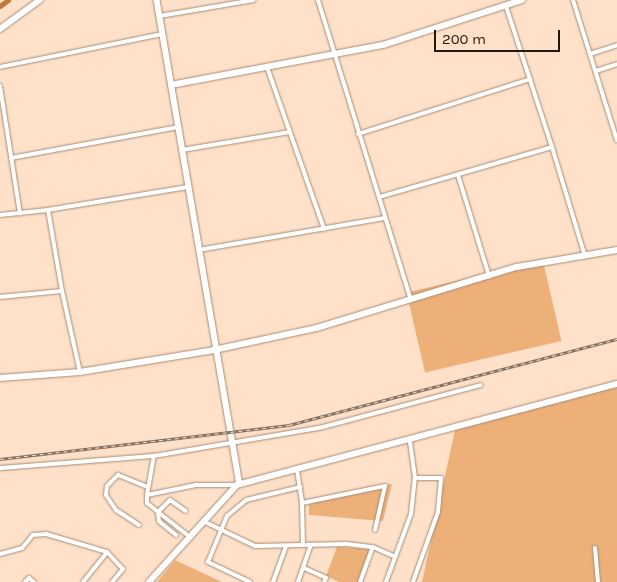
<!DOCTYPE html>
<style>
body{margin:0}
#map{position:relative;width:617px;height:582px;overflow:hidden;background:#ffe1c9;font-family:Karla,sans-serif}
div>[style]{position:absolute}
[style*='--x']{left:calc(var(--x)*1px);top:calc(var(--y)*1px);width:calc(var(--w)*1px);rotate:calc(var(--a)*1deg)}
.green>*{inset:0;background:#edb079;transform-origin:0 0}
.canal>*{height:4.5px;margin:-2.25px;padding:0 2.25px;transform-origin:2.25px;border-radius:2.25px;background:#c07b38}
.roads{filter:drop-shadow(0 0 1px #a78c75) drop-shadow(0 0 1px #a78c75)}
.street>*{height:4px;margin:-2px;padding:0 2px;transform-origin:2px;border-radius:2px;background:#fff}
.secondary>*{height:5.5px;margin:-2.75px;padding:0 2.75px;transform-origin:2.75px;border-radius:2.75px;background:#fff}
.rail>*{height:3px;margin-top:-1.5px;transform-origin:0;background:repeating-linear-gradient(90deg,#ffe1c9 0 4px,#867263 0 8px);box-sizing:border-box;border-block:1px solid #867263}
span{translate:-50% -50%;white-space:nowrap;text-align:center;line-height:1.15;-webkit-text-stroke:4px #ffe1c9;paint-order:stroke}
.scale{position:absolute;left:434px;top:30px;width:126px;height:22px;box-sizing:border-box;border:2px solid #22170f;border-top:0;padding-left:6px;font-size:15px;line-height:18px;white-space:nowrap;color:#22170f;-webkit-text-stroke:4px #ffe1c9;paint-order:stroke}
</style>
<div id="map">
<div class="green">
<i style="left:543px;top:261px;width:82px;height:140px;rotate:77deg"></i>
<i style="clip-path:polygon(617px 386px,617px 582px,422px 582px,455px 430px)"></i>
<i style="clip-path:polygon(392px 484px,383px 521px,309px 515px,309px 500px)"></i>
<i style="clip-path:polygon(337px 547px,371px 549px,358px 582px,339px 582px,326px 576px)"></i>
<i style="clip-path:polygon(175px 560px,222px 582px,157px 582px)"></i>
</div>
<div class="canal">
<i style="--x:0;--y:6;--w:10;--a:-37"></i>
</div>
<div class="roads">
<div class="street">
<i style="--x:318;--y:0;--w:314;--a:72.8"></i>
<i style="--x:573;--y:0;--w:147;--a:72.6"></i>
<i style="--x:160;--y:16;--w:95;--a:-9.7"></i>
<i style="--x:590;--y:54;--w:28;--a:-18"></i>
<i style="--x:0;--y:67;--w:165;--a:-11.5"></i>
<i style="--x:267;--y:67;--w:172;--a:70.6"></i>
<i style="--x:596;--y:71;--w:22;--a:-18"></i>
<i style="--x:0;--y:86;--w:129;--a:81.1"></i>
<i style="--x:358;--y:134;--w:181;--a:-17.7"></i>
<i style="--x:552;--y:147;--w:111;--a:73.2"></i>
<i style="--x:182;--y:150;--w:109;--a:-9.5"></i>
<i style="--x:11;--y:158;--w:170;--a:-10.5"></i>
<i style="--x:458;--y:175;--w:106;--a:72.9"></i>
<i style="--x:379;--y:197;--w:180;--a:-16.1"></i>
<i style="--x:552;--y:147;--w:148;--a:-108.1"></i>
<i style="--x:0;--y:215;--w:48;--a:-5.9"></i>
<i style="--x:199;--y:250;--w:189;--a:-9.8"></i>
<i style="--x:62;--y:291;--w:83;--a:77.5"></i>
<i style="--x:0;--y:297;--w:62;--a:-5.5"></i>
<i style="--x:62;--y:291;--w:82;--a:-99.8"></i>
<i style="--x:48;--y:210;--w:143;--a:-9.3"></i>
<i style="--x:410;--y:442;--w:36;--a:82"></i>
<i style="--x:415;--y:478;--w:26;--a:0"></i>
<i style="--x:441;--y:478;--w:34;--a:95"></i>
<i style="--x:438;--y:512;--w:74;--a:109.7"></i>
<i style="--x:0;--y:468;--w:154;--a:-4.5"></i>
<i style="--x:297;--y:470;--w:33;--a:81"></i>
<i style="--x:237;--y:485;--w:41;--a:180"></i>
<i style="--x:196;--y:485;--w:50;--a:168.5"></i>
<i style="--x:147;--y:495;--w:40;--a:-80"></i>
<i style="--x:154;--y:456;--w:171;--a:-9.7"></i>
<i style="--x:323;--y:427;--w:163;--a:-14.9"></i>
<i style="--x:147;--y:495;--w:8;--a:90"></i>
<i style="--x:147;--y:503;--w:14;--a:39"></i>
<i style="--x:158;--y:512;--w:17;--a:-45"></i>
<i style="--x:170;--y:500;--w:19;--a:35"></i>
<i style="--x:203;--y:521;--w:58;--a:25.7"></i>
<i style="--x:255;--y:546;--w:92;--a:-1.2"></i>
<i style="--x:347;--y:544;--w:26;--a:7"></i>
<i style="--x:373;--y:547;--w:24;--a:24"></i>
<i style="--x:139;--y:525;--w:27;--a:-147"></i>
<i style="--x:116;--y:510;--w:18;--a:-124"></i>
<i style="--x:106;--y:495;--w:9;--a:-84"></i>
<i style="--x:107;--y:486;--w:16;--a:-45"></i>
<i style="--x:118;--y:475;--w:31;--a:22"></i>
<i style="--x:176;--y:535;--w:22;--a:-141"></i>
<i style="--x:159;--y:521;--w:9;--a:-96"></i>
<i style="--x:158;--y:512;--w:39;--a:38"></i>
<i style="--x:303;--y:545;--w:42;--a:-91.4"></i>
<i style="--x:302;--y:503;--w:85;--a:-11.6"></i>
<i style="--x:385;--y:486;--w:45;--a:102.8"></i>
<i style="--x:595;--y:548;--w:34;--a:85"></i>
<i style="--x:0;--y:554;--w:23;--a:-15"></i>
<i style="--x:22;--y:548;--w:17;--a:-50"></i>
<i style="--x:33;--y:535;--w:13;--a:-4"></i>
<i style="--x:46;--y:534;--w:64;--a:16.4"></i>
<i style="--x:304;--y:568;--w:24;--a:24"></i>
<i style="--x:326;--y:578;--w:4;--a:117"></i>
<i style="--x:25;--y:582;--w:6;--a:-45"></i>
<i style="--x:29;--y:578;--w:6;--a:39"></i>
<i style="--x:83;--y:582;--w:38;--a:-51"></i>
<i style="--x:107;--y:552;--w:23;--a:47"></i>
<i style="--x:123;--y:569;--w:17;--a:130"></i>
<i style="--x:250;--y:582;--w:47;--a:-154.5"></i>
<i style="--x:208;--y:562;--w:50;--a:-67.6"></i>
<i style="--x:227;--y:516;--w:25;--a:-40"></i>
<i style="--x:246;--y:500;--w:56;--a:-13.5"></i>
<i style="--x:273;--y:582;--w:37;--a:-70"></i>
<i style="--x:298;--y:582;--w:39;--a:-71"></i>
<i style="--x:360;--y:582;--w:37;--a:-70"></i>
<i style="--x:386;--y:582;--w:72;--a:-69.8"></i>
<i style="--x:411;--y:514;--w:36;--a:-84"></i>
</div>
<div class="secondary">
<i style="--x:157;--y:0;--w:491;--a:80.3"></i>
<i style="--x:0;--y:29;--w:49;--a:-35.9"></i>
<i style="--x:171;--y:85;--w:216;--a:-10.7"></i>
<i style="--x:383;--y:45;--w:146;--a:-17.9"></i>
<i style="--x:0;--y:378;--w:80;--a:-4.3"></i>
<i style="--x:80;--y:372;--w:136;--a:-9.3"></i>
<i style="--x:214;--y:350;--w:105;--a:-12.1"></i>
<i style="--x:317;--y:328;--w:209;--a:-17"></i>
<i style="--x:517;--y:267;--w:101;--a:-9.6"></i>
<i style="--x:149;--y:582;--w:131;--a:-47.8"></i>
<i style="--x:237;--y:485;--w:393;--a:-14.9"></i>
</div>
</div>
<div class="rail">
<i style="--x:0;--y:459;--w:291;--a:-6.7"></i>
<i style="--x:289;--y:425;--w:339;--a:-14.7"></i>
</div>
<div class="scale">200 m</div>
</div>
